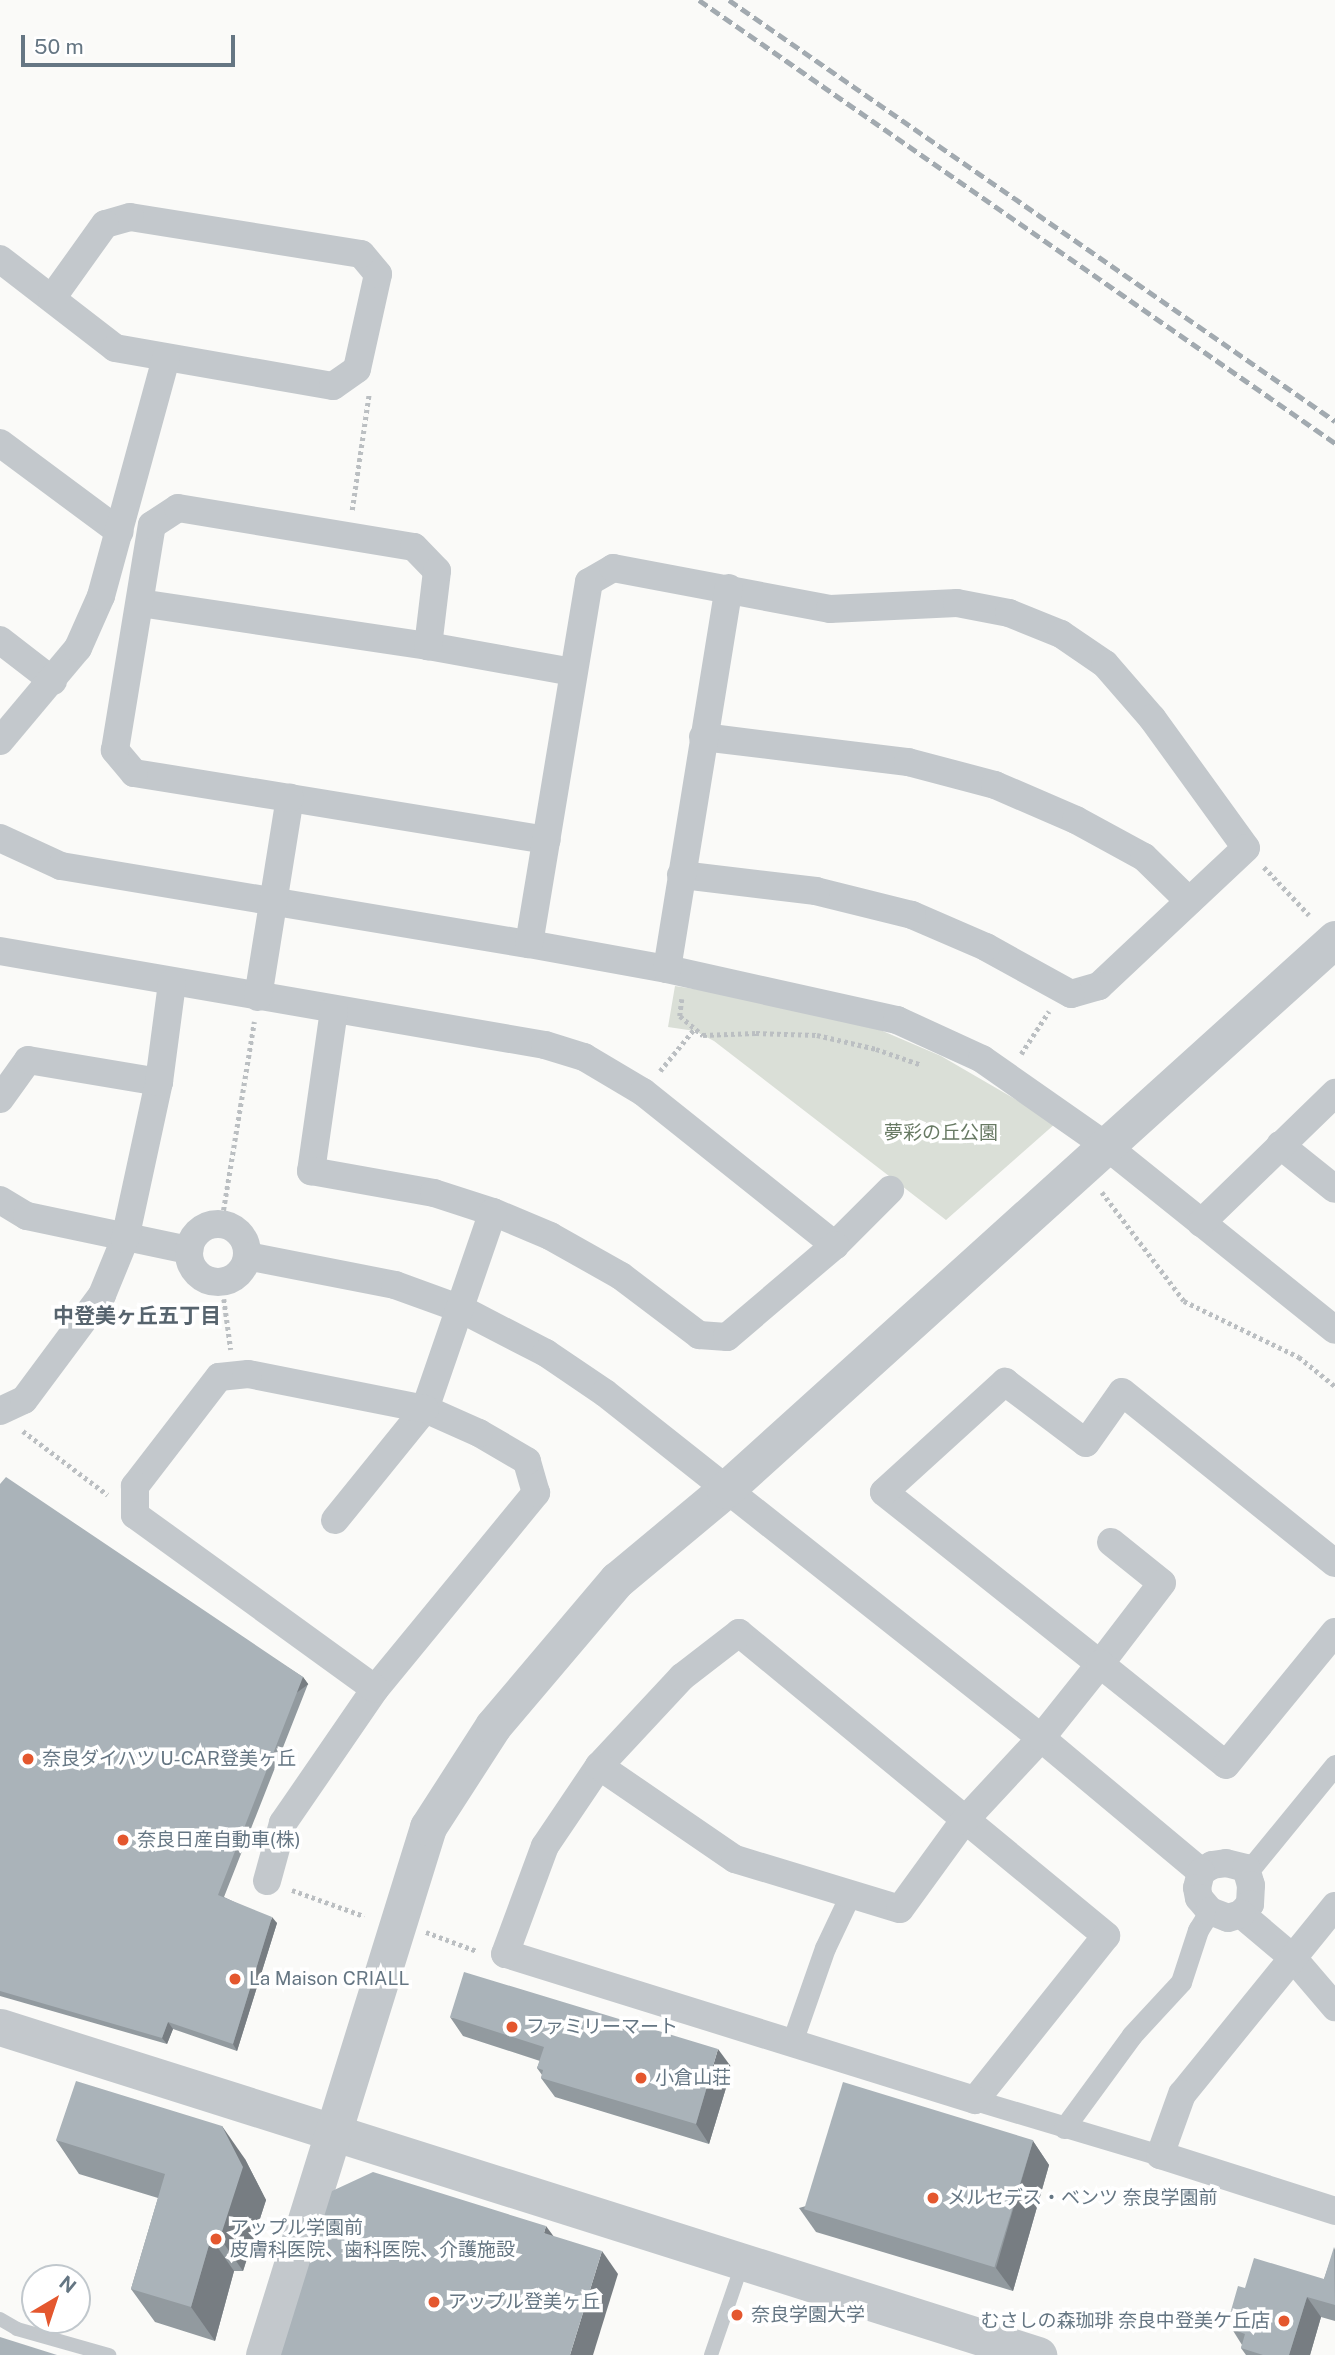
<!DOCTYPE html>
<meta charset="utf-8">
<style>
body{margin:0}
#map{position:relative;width:1335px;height:2355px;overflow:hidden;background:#fafaf8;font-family:"Public Sans","Noto Sans JP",sans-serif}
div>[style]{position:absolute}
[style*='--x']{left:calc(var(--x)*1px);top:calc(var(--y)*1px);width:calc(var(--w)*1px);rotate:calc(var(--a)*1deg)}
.green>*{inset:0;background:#dadfd7}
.path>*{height:4.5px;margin-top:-2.25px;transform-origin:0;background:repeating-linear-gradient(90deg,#bbbfc2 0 3.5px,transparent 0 7px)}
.service>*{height:14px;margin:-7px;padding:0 7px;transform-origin:7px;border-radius:7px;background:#c3c8cc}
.pedestrian>*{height:21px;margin:-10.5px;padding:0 10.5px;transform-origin:10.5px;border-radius:10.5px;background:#c3c8cc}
.minor>*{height:28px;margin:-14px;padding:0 14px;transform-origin:14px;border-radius:14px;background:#c3c8cc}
.minor>.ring{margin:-14px;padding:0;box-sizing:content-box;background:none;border:28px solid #c3c8cc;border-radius:50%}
.tertiary>*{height:37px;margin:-18.5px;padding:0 18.5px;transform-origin:18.5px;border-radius:18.5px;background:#c3c8cc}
.rail>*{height:5px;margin-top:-2.5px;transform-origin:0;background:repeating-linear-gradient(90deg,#a2aab0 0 10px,transparent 0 15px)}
.wall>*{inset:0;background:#929a9f}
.shaded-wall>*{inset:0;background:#777d82;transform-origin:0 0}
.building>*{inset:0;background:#aab3b9;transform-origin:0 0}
.dots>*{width:19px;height:19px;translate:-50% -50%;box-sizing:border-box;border:4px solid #fff;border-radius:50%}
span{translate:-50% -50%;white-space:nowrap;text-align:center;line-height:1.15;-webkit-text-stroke:7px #fff;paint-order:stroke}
.park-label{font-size:19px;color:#687a64}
.poi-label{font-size:19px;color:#657683}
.left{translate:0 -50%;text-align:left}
.right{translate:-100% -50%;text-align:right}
.neighbourhood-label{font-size:21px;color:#57646e;font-weight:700}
.north{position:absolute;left:21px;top:2264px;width:70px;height:70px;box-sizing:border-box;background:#fff;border:2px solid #c1c8cd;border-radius:50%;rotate:39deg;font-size:19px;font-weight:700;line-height:28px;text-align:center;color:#657683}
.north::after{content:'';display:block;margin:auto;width:24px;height:32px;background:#e4572e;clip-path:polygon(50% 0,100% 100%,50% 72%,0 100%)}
.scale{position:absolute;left:21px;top:35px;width:214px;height:32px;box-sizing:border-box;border:4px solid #657683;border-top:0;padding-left:9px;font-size:21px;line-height:24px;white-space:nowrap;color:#657683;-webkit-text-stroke:5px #fff;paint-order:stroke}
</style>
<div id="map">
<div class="green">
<i style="clip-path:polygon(675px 986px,779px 1002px,857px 1020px,941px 1056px,1056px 1123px,946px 1220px,714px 1041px,695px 1031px,668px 1027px)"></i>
</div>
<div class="path">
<i style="--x:352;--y:510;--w:117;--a:-81.7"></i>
<i style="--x:1264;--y:867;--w:66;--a:46.8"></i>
<i style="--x:682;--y:999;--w:17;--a:97"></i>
<i style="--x:680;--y:1016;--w:30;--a:40"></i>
<i style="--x:703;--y:1035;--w:53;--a:-2.2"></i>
<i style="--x:756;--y:1033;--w:61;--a:1.9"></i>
<i style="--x:817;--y:1035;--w:61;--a:13.3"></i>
<i style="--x:876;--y:1049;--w:46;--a:19.2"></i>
<i style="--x:1021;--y:1054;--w:51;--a:-56.9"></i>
<i style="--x:660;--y:1071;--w:55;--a:-50.9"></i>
<i style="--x:1102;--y:1192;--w:136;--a:53"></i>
<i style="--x:1184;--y:1301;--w:128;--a:26"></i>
<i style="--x:1299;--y:1357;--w:46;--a:38.9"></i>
<i style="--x:221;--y:1224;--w:205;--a:-80.7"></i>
<i style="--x:224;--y:1299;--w:51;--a:82.2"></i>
<i style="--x:23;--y:1431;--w:106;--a:37"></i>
<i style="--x:292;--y:1890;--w:77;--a:19.9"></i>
<i style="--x:426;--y:1932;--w:54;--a:20.4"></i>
</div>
<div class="service">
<i style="--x:0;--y:2319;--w:20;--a:30"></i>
<i style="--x:17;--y:2329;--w:96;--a:15.8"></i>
<i style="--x:711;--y:2355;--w:98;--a:-71"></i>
</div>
<div class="pedestrian">
<i style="--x:1246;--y:1868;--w:9;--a:-27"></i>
<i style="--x:1254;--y:1864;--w:128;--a:-50.7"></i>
<i style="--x:792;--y:2042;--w:100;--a:-70.7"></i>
<i style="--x:825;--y:1948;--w:59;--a:-64.7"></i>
<i style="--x:975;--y:2100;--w:193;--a:16.6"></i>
<i style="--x:1064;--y:2128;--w:115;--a:-53.8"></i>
<i style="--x:1132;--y:2035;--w:72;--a:-47.2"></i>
<i style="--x:1181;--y:1982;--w:55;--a:-71.9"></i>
<i style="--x:1198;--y:1930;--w:22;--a:-58"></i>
</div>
<div class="minor">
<i style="--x:0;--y:259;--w:145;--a:37.7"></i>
<i style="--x:115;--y:348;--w:221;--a:9.9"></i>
<i style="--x:333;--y:386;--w:29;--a:-35"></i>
<i style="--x:357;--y:369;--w:97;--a:-77.5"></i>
<i style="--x:378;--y:274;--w:26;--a:-130"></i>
<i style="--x:361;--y:254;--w:234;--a:-170.9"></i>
<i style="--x:130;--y:217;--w:26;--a:164"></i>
<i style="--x:105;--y:224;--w:91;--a:125.6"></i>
<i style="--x:0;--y:443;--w:149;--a:36.6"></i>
<i style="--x:140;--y:603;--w:291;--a:8.5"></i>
<i style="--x:428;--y:646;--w:147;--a:10.2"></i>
<i style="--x:0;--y:640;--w:67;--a:37.7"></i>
<i style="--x:703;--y:737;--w:207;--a:7"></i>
<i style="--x:908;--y:762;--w:90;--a:14.8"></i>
<i style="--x:995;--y:785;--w:88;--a:23.4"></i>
<i style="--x:1076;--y:820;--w:77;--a:28.6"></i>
<i style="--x:1144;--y:857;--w:63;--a:44.4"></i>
<i style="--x:0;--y:741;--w:121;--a:-50"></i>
<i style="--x:78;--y:648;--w:57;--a:-66.1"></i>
<i style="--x:101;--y:596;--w:246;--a:-74.7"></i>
<i style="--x:290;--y:798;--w:260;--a:9.3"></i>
<i style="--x:0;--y:838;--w:67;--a:24.7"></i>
<i style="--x:61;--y:866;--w:474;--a:9.5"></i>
<i style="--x:529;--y:944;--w:140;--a:10.3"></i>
<i style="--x:667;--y:969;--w:236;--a:12.5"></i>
<i style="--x:897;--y:1020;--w:94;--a:24.6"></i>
<i style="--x:982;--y:1059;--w:150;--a:35"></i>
<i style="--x:1105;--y:1145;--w:295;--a:38.8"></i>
<i style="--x:529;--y:944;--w:367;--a:-80.6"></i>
<i style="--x:589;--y:582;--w:28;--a:-30"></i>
<i style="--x:613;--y:568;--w:221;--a:10.7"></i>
<i style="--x:830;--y:609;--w:127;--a:-2.7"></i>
<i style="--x:957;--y:603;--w:53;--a:10.9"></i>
<i style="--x:1009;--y:613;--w:56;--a:22"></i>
<i style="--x:1061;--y:634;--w:53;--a:34.3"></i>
<i style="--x:1105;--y:664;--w:72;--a:49"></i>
<i style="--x:1152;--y:718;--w:160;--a:54.1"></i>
<i style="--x:1246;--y:848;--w:202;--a:136.8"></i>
<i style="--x:1099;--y:986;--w:29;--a:164"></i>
<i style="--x:1071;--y:994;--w:97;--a:-151.1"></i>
<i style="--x:986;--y:947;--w:81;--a:-156.6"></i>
<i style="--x:912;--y:915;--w:99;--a:-166"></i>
<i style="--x:816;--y:891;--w:136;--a:-173.2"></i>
<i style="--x:0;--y:951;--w:553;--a:9.79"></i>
<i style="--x:545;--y:1045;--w:41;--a:17.1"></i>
<i style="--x:584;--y:1057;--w:69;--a:30.7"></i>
<i style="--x:643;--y:1092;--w:246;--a:38.6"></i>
<i style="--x:835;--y:1245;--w:78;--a:-45"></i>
<i style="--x:667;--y:969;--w:386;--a:-80.8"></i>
<i style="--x:258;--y:997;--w:202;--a:-80.9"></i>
<i style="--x:290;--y:798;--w:158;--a:-170.9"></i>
<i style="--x:134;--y:773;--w:30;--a:-130"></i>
<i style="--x:115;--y:750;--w:228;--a:-80.7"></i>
<i style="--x:152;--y:525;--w:31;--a:-33"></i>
<i style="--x:178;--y:508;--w:239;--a:9.4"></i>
<i style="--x:414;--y:547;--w:33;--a:46"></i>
<i style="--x:437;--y:571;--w:76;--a:96.8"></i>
<i style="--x:334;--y:1010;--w:163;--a:98.1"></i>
<i style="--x:311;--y:1171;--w:125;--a:10.1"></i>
<i style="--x:434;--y:1193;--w:62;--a:17.9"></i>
<i style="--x:493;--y:1212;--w:62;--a:22.8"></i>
<i style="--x:550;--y:1236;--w:81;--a:29.4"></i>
<i style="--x:621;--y:1276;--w:98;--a:37.1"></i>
<i style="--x:699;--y:1335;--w:28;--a:4"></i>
<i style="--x:727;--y:1337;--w:142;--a:-40.4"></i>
<i style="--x:0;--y:1099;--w:48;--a:-54.3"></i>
<i style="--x:28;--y:1060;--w:133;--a:9.5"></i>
<i style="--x:1280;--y:1145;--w:70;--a:38.7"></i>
<i style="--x:0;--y:1200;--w:31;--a:31"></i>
<i style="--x:27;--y:1216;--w:166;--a:11.9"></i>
<i style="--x:1201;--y:1223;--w:187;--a:-44.1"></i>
<i class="ring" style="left:189px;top:1224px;width:30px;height:30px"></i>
<i style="--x:247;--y:1256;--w:151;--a:11.1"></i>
<i style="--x:395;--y:1285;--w:70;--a:20"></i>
<i style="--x:461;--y:1309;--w:96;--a:27.4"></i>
<i style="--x:546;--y:1353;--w:71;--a:34.1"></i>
<i style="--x:605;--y:1393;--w:556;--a:38.35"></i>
<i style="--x:1041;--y:1738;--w:209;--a:39.9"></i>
<i style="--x:1201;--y:1872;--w:13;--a:-32"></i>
<i style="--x:1212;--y:1865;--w:14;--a:-8"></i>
<i style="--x:1226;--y:1863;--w:21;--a:14"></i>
<i style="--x:1246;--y:1868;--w:18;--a:74"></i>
<i style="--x:1251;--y:1885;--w:19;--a:93"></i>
<i style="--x:1250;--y:1904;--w:13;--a:132"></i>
<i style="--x:1241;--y:1914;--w:68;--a:40.2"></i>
<i style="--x:1293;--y:1958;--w:65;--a:49.4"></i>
<i style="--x:0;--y:1411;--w:26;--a:-25"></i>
<i style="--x:24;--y:1400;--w:131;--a:-53.4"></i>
<i style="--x:102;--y:1295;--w:61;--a:-67.7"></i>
<i style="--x:125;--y:1239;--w:161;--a:-77.8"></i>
<i style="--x:159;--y:1082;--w:100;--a:-82.5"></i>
<i style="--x:335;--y:1520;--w:143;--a:-51"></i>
<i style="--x:425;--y:1409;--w:208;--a:-71"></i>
<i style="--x:1111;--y:1542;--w:65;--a:38.8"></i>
<i style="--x:1162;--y:1583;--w:102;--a:127.4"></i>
<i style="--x:1100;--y:1664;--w:276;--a:-141.5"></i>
<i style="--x:884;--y:1492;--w:164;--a:-42.3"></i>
<i style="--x:1005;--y:1382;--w:101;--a:37"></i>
<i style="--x:1086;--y:1443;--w:62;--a:-54.8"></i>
<i style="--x:1122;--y:1392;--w:273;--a:38.8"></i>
<i style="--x:739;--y:1633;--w:476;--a:39.5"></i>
<i style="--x:1106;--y:1936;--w:210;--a:128.6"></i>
<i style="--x:975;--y:2100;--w:492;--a:-162.7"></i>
<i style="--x:505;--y:1954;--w:115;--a:-69.7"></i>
<i style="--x:545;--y:1846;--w:97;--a:-56"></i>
<i style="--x:599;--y:1766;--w:122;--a:-47"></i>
<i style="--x:682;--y:1677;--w:72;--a:-37.7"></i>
<i style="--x:599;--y:1766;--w:165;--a:34.4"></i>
<i style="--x:735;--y:1859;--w:172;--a:16.9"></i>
<i style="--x:900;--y:1909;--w:109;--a:-54"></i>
<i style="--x:964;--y:1821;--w:113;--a:-47.1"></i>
<i style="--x:1041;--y:1738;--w:95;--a:-51.4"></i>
<i style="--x:1100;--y:1664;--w:161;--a:38.7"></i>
<i style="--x:1226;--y:1765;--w:172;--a:-50.7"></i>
<i style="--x:1201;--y:1872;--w:16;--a:104"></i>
<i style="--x:1197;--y:1888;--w:10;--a:79"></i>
<i style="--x:1199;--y:1898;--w:17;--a:50"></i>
<i style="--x:1210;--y:1911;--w:19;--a:21"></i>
<i style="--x:1228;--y:1918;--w:14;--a:-17"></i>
<i style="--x:267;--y:1881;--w:60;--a:-74.6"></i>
<i style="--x:283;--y:1823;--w:163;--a:-55.5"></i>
<i style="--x:375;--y:1689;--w:254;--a:-50.6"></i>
<i style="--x:536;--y:1493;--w:33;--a:-106"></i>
<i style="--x:527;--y:1461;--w:56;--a:-149.7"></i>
<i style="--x:479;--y:1433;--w:59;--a:-156"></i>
<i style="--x:425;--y:1409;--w:180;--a:-168.8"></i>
<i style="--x:248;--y:1374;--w:29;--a:174"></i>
<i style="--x:219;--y:1377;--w:138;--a:127.6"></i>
<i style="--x:135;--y:1486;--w:29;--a:90"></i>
<i style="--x:135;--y:1515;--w:296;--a:35.9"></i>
<i style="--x:1335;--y:1906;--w:242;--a:129.1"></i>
<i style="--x:1182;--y:2094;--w:65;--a:109.8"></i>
<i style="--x:1160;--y:2155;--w:184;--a:17.7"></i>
</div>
<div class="tertiary">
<i style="--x:0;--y:2027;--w:1089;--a:17.54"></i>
<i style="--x:264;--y:2355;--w:553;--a:-72.74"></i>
<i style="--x:428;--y:1827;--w:120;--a:-57.2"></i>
<i style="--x:493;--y:1726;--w:192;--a:-49.7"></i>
<i style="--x:617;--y:1580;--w:141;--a:-39.8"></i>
<i style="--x:725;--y:1490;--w:822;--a:-42.09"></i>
</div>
<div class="rail">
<i style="--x:699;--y:0;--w:775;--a:34.86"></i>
<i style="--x:729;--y:0;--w:738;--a:34.79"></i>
</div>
<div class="wall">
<i style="clip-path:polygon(0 1484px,303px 1677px,308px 1684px,224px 1897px,277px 1923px,237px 2051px,173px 2029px,167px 2044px,0 1996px)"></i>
<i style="clip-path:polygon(450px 2017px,732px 2068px,709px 2144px,555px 2097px,541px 2078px,542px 2075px,537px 2068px,540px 2061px,463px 2036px)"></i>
<i style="clip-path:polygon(56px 2140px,245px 2159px,266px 2200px,243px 2271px,234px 2271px,215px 2341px,155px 2322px,131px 2289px,158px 2198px,79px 2174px)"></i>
<i style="clip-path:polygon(1033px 2141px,1049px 2165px,1013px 2291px,816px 2232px,799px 2208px)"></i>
<i style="clip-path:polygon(1335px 2247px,1335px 2321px,1321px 2317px,1310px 2355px,1246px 2355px,1241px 2348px,1242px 2345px,1232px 2329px,1234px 2321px,1230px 2314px,1245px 2288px,1324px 2279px)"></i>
</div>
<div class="shaded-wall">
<i style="left:303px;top:1677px;width:9px;height:234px;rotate:54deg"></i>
<i style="clip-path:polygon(272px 1917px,277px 1923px,237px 2051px,233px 2044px)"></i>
<i style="clip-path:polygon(168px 2022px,173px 2029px,167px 2044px,162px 2038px)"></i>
<i style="clip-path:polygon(718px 2049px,732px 2068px,709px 2144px,696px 2124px)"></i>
<i style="clip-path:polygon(222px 2126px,245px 2159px,266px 2200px,243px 2271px,220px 2238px)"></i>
<i style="clip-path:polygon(1033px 2141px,1049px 2165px,1013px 2291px,996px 2268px)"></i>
<i style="clip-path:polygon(546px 2226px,563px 2249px,544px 2233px)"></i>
<i style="clip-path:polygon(211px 2238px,234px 2271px,215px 2341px,191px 2307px)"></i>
<i style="clip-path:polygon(602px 2251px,618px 2274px,593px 2355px,570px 2355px)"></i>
<i style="clip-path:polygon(1307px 2297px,1321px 2317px,1310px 2355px,1289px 2355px)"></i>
</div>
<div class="building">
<i style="clip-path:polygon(6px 1477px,303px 1677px,218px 1895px,272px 1917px,233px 2044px,168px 2022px,162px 2038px,0 1991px,0 1484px)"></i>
<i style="clip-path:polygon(464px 1972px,718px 2049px,696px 2124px,541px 2078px,543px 2070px,537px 2068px,544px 2047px,450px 2017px)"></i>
<i style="clip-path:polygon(76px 2081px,222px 2126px,243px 2167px,220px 2238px,211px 2238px,191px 2307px,131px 2289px,165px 2174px,56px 2140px)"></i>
<i style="left:843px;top:2082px;width:199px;height:133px;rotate:17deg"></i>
<i style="clip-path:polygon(373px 2172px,546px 2226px,544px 2233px,602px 2251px,570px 2355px,281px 2355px,332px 2191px)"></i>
<i style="clip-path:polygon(1334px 2247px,1335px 2305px,1307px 2297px,1289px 2355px,1263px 2355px,1241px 2348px,1245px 2334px,1232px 2329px,1236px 2316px,1230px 2314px,1238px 2286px,1245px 2288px,1254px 2258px,1324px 2279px)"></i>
<i style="clip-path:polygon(0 2337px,57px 2355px,0 2355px)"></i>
</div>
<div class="dots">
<i style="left:28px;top:1759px;background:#e4572e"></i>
<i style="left:123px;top:1840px;background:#e4572e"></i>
<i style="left:235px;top:1979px;background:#e4572e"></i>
<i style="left:512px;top:2027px;background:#e4572e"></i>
<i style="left:641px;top:2078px;background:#e4572e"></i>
<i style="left:933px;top:2198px;background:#e4572e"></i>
<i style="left:216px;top:2239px;background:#e4572e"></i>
<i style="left:434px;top:2302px;background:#e4572e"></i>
<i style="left:737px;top:2315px;background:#e4572e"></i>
<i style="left:1284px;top:2321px;background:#e4572e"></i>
</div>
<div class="park-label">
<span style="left:941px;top:1133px">夢彩の丘公園</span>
</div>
<div class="poi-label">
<span class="left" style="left:42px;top:1759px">奈良ダイハツ U-CAR登美ヶ丘</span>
<span class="left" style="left:137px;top:1840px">奈良日産自動車(株)</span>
<span class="left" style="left:249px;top:1979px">La Maison CRIALL</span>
<span class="left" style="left:526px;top:2027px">ファミリーマート</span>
<span class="left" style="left:655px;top:2078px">小倉山荘</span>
<span class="left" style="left:947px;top:2198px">メルセデス・ベンツ 奈良学園前</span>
<span class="left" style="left:230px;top:2239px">アップル学園前<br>皮膚科医院、歯科医院、介護施設</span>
<span class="left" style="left:448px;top:2302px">アップル登美ヶ丘</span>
<span class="left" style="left:751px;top:2315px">奈良学園大学</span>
<span class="right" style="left:1270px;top:2321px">むさしの森珈琲 奈良中登美ケ丘店</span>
</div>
<div class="neighbourhood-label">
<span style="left:137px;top:1316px">中登美ヶ丘五丁目</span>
</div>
<div class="north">N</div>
<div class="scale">50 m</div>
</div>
